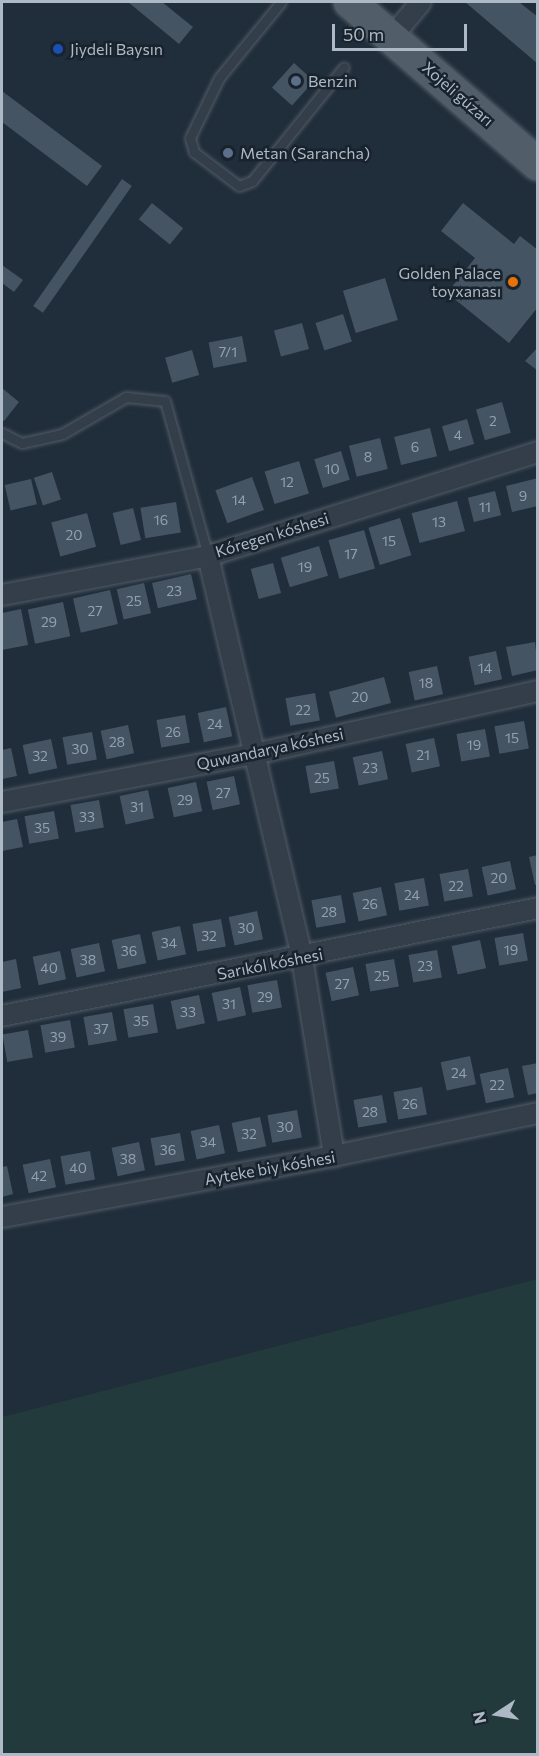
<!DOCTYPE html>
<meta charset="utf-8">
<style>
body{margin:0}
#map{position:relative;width:539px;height:1756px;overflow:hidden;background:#202d3a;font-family:Commissioner,sans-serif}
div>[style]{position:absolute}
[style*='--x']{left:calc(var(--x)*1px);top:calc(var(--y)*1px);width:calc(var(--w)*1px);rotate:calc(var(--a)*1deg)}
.green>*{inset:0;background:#223a3b}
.building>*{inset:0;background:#455463;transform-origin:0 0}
.roads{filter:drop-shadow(0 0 2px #515c67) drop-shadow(0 0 2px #515c67)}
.service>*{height:9px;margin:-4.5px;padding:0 4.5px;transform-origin:4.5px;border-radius:4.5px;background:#333e4a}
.minor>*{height:20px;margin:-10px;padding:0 10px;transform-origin:10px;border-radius:10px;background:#333e4a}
.primary>*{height:32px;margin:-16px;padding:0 16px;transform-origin:16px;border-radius:16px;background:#515e6a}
.dots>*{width:16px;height:16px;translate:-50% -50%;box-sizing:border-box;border:3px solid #19232e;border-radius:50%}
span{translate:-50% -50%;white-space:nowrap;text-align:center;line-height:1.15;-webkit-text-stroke:5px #19232e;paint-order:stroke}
.number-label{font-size:14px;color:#94a0ad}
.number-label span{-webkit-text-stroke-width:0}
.poi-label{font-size:16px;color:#aeb9c6}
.left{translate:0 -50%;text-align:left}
.right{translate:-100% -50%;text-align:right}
.street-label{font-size:16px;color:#aeb9c6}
.frame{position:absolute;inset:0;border:3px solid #aeb9c6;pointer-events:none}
.north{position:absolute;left:467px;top:1684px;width:60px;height:60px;-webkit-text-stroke:4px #19232e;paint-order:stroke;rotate:258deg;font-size:16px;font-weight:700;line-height:24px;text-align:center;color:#aeb9c6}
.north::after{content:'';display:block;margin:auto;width:21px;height:27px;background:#aeb9c6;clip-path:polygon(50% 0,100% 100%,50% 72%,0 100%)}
.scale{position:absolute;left:332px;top:24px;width:135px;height:27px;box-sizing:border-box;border:3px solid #aeb9c6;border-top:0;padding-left:8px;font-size:18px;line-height:21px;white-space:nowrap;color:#aeb9c6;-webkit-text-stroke:4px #19232e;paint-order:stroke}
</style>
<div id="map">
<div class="green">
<i style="clip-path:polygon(537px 1279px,537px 1754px,2px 1754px,2px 1417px)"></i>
</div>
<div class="building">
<i style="clip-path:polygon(128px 2px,162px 2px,193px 27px,179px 44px)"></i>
<i style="clip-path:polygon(465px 2px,519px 2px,538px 17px,538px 64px)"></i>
<i style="left:294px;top:63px;width:27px;height:33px;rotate:42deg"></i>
<i style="clip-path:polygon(2px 91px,102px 166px,87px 186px,2px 122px)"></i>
<i style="left:122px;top:179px;width:12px;height:155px;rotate:35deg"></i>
<i style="left:152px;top:203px;width:40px;height:21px;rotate:39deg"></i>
<i style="clip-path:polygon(463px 203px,514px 244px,520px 236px,538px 250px,538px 307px,509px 343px,447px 293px,475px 258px,441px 231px)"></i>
<i style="clip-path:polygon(2px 265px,23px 280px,14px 292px,2px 283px)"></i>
<i style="left:385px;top:278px;width:44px;height:44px;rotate:73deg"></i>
<i style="left:343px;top:314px;width:29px;height:29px;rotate:72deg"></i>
<i style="left:302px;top:323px;width:27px;height:29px;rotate:75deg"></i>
<i style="left:242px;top:336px;width:26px;height:34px;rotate:79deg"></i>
<i style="clip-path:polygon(538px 347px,538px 371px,525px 361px)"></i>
<i style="left:192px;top:350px;width:26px;height:28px;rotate:74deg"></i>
<i style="clip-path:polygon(2px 388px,19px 402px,4px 421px,2px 420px)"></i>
<i style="left:502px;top:402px;width:32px;height:27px;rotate:74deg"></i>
<i style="left:467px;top:419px;width:26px;height:26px;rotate:74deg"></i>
<i style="left:430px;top:428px;width:29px;height:37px;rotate:76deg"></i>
<i style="left:380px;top:438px;width:32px;height:32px;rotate:76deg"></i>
<i style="left:341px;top:451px;width:30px;height:28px;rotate:73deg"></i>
<i style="left:299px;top:461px;width:34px;height:36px;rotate:73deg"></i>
<i style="left:52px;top:472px;width:29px;height:19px;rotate:72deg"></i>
<i style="left:252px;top:477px;width:35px;height:39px;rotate:70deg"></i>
<i style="clip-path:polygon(538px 478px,538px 506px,512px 512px,506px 486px)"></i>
<i style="left:31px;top:479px;width:26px;height:27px;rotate:77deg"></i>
<i style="left:495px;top:491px;width:25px;height:28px;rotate:76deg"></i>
<i style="left:457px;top:501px;width:31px;height:47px;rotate:75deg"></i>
<i style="left:176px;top:502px;width:31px;height:36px;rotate:81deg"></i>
<i style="left:133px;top:508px;width:33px;height:21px;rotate:76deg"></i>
<i style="left:87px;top:513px;width:35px;height:37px;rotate:75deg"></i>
<i style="left:400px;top:518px;width:39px;height:33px;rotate:73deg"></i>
<i style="left:364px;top:530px;width:40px;height:37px;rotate:74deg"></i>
<i style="left:319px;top:546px;width:31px;height:40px;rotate:73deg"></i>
<i style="left:273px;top:563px;width:31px;height:23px;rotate:75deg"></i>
<i style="left:191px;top:574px;width:26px;height:40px;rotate:77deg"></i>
<i style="left:144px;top:583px;width:31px;height:28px;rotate:77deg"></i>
<i style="left:110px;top:590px;width:35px;height:38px;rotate:77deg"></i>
<i style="left:63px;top:602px;width:35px;height:36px;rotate:78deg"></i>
<i style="clip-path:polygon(21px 609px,28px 645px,2px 650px,2px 613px)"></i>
<i style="clip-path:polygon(535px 642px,538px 670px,512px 676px,506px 647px)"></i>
<i style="left:496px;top:651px;width:29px;height:28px;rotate:78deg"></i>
<i style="left:437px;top:666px;width:29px;height:29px;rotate:78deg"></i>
<i style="left:384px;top:677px;width:27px;height:57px;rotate:75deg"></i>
<i style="left:315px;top:693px;width:28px;height:30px;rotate:80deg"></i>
<i style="left:226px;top:707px;width:30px;height:29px;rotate:78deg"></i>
<i style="left:185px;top:715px;width:28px;height:29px;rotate:80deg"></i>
<i style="left:524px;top:721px;width:28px;height:30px;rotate:80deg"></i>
<i style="left:128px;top:725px;width:29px;height:28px;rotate:78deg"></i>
<i style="left:485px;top:729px;width:28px;height:29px;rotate:80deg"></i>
<i style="left:92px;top:732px;width:28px;height:30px;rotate:80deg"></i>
<i style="left:434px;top:738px;width:29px;height:29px;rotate:78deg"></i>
<i style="left:51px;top:739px;width:30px;height:29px;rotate:78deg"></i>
<i style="clip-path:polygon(11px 748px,17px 776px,2px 779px,2px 750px)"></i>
<i style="left:382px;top:751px;width:29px;height:30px;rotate:78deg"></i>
<i style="left:334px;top:761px;width:28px;height:29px;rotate:80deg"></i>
<i style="left:234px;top:776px;width:29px;height:28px;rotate:78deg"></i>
<i style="left:196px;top:782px;width:30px;height:29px;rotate:78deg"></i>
<i style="left:148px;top:790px;width:29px;height:29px;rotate:78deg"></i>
<i style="left:99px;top:800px;width:28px;height:29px;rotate:80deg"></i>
<i style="left:54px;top:811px;width:28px;height:30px;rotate:80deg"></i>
<i style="clip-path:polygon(17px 819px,23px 847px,2px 851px,2px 822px)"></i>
<i style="clip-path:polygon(538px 855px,538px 884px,535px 885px,529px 857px)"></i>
<i style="left:510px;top:861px;width:29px;height:29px;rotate:78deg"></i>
<i style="left:468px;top:869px;width:28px;height:29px;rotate:80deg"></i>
<i style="left:424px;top:878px;width:28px;height:30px;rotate:80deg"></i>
<i style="left:381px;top:887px;width:29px;height:29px;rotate:78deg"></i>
<i style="left:341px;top:895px;width:28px;height:30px;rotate:80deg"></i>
<i style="left:257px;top:911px;width:29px;height:29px;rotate:78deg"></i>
<i style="left:221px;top:919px;width:28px;height:29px;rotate:80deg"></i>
<i style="left:180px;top:926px;width:29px;height:29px;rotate:78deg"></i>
<i style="left:523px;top:933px;width:28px;height:29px;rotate:80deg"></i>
<i style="left:140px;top:934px;width:30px;height:29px;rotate:78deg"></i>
<i style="left:480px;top:940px;width:29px;height:29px;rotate:78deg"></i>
<i style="left:99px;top:943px;width:29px;height:29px;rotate:78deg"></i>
<i style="left:437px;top:950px;width:28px;height:29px;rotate:80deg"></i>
<i style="left:60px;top:951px;width:29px;height:28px;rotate:78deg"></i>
<i style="clip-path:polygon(16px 959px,21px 988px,2px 992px,2px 962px)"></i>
<i style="left:394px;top:959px;width:28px;height:29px;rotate:80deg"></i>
<i style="left:353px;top:967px;width:29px;height:28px;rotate:78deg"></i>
<i style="left:277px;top:980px;width:28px;height:30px;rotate:80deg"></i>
<i style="left:240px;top:987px;width:29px;height:29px;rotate:78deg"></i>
<i style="left:199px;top:995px;width:29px;height:29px;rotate:78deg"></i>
<i style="left:153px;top:1004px;width:29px;height:30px;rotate:80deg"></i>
<i style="left:112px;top:1012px;width:29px;height:29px;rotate:80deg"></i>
<i style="left:70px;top:1020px;width:28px;height:30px;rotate:80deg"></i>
<i style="left:28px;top:1030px;width:28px;height:26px;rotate:80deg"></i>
<i style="left:470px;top:1056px;width:29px;height:30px;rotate:78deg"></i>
<i style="clip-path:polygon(538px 1063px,538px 1093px,528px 1095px,522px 1066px)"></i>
<i style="left:508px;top:1068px;width:30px;height:29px;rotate:78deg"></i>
<i style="left:422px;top:1087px;width:28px;height:29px;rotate:80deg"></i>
<i style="left:382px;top:1095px;width:28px;height:29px;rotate:80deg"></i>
<i style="left:297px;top:1110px;width:28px;height:30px;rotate:80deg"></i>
<i style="left:260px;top:1117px;width:30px;height:29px;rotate:78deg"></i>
<i style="left:219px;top:1125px;width:29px;height:29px;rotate:78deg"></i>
<i style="left:180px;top:1133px;width:28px;height:30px;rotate:80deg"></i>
<i style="left:139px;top:1142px;width:29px;height:28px;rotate:78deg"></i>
<i style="left:90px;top:1151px;width:29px;height:30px;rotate:80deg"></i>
<i style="left:50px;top:1159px;width:29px;height:28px;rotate:78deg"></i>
<i style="clip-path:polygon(7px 1166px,13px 1194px,2px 1197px,2px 1167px)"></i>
</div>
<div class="roads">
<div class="service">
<i style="--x:281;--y:2;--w:98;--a:129.2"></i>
<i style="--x:219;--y:78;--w:67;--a:115.8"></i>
<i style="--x:190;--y:138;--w:15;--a:74"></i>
<i style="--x:194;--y:152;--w:56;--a:37.1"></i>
<i style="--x:239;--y:186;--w:14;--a:-21"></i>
<i style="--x:252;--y:181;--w:146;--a:-51.1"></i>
<i style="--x:2;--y:433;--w:22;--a:27"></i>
<i style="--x:22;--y:443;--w:41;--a:-12.7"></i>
<i style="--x:62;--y:434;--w:74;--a:-30"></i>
<i style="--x:126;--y:397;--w:39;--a:6"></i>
<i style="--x:165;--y:401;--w:161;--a:74.5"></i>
</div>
<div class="minor">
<i style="--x:392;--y:37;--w:45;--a:-50.4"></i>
<i style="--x:208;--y:556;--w:413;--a:76.8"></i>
<i style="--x:302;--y:958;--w:201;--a:80.8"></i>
<i style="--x:2;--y:595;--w:210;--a:-10.7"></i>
<i style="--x:208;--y:556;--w:346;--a:-17.5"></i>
<i style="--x:2;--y:802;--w:257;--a:-10.8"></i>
<i style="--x:254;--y:754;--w:291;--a:-12.5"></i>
<i style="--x:2;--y:1016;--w:547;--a:-11.39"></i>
<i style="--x:2;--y:1217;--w:338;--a:-10.4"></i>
<i style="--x:334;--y:1156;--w:208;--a:-11.9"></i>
</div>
<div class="primary">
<i style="--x:350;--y:2;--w:248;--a:40.8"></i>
</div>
</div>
<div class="dots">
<i style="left:58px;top:49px;background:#1a4fb4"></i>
<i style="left:296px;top:81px;background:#5c6f8a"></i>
<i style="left:228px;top:153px;background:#5c6f8a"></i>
<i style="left:513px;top:282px;background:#e8710a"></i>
</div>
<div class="number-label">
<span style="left:228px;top:352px">7/1</span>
<span style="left:493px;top:421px">2</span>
<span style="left:458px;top:435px">4</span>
<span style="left:415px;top:447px">6</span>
<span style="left:368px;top:457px">8</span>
<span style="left:332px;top:469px">10</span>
<span style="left:287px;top:482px">12</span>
<span style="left:523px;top:496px">9</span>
<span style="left:239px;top:500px">14</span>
<span style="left:485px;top:507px">11</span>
<span style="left:161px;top:520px">16</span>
<span style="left:439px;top:522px">13</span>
<span style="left:74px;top:535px">20</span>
<span style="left:389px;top:541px">15</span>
<span style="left:351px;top:554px">17</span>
<span style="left:305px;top:567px">19</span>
<span style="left:174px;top:591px">23</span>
<span style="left:134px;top:601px">25</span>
<span style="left:95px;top:611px">27</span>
<span style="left:49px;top:622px">29</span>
<span style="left:485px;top:668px">14</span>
<span style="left:426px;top:683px">18</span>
<span style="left:360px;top:697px">20</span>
<span style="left:303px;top:710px">22</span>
<span style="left:215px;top:724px">24</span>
<span style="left:173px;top:732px">26</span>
<span style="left:512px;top:738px">15</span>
<span style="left:117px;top:742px">28</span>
<span style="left:474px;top:745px">19</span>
<span style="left:80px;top:749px">30</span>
<span style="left:423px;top:755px">21</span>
<span style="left:40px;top:756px">32</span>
<span style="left:370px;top:768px">23</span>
<span style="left:322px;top:778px">25</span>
<span style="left:223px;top:793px">27</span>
<span style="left:185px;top:800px">29</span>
<span style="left:137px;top:807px">31</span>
<span style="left:87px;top:817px">33</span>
<span style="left:42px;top:828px">35</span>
<span style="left:499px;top:878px">20</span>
<span style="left:456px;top:886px">22</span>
<span style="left:412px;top:895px">24</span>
<span style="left:370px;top:904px">26</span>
<span style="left:329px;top:912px">28</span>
<span style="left:246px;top:928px">30</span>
<span style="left:209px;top:936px">32</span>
<span style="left:169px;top:943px">34</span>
<span style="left:511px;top:950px">19</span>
<span style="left:129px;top:951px">36</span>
<span style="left:88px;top:960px">38</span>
<span style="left:425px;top:966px">23</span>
<span style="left:49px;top:968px">40</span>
<span style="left:382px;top:976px">25</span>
<span style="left:342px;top:984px">27</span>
<span style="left:265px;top:997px">29</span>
<span style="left:229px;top:1004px">31</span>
<span style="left:188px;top:1012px">33</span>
<span style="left:141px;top:1021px">35</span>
<span style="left:101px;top:1029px">37</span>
<span style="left:58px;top:1037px">39</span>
<span style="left:459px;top:1073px">24</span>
<span style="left:497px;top:1085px">22</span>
<span style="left:410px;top:1104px">26</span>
<span style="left:370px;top:1112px">28</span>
<span style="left:285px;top:1127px">30</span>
<span style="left:249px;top:1134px">32</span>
<span style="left:208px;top:1142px">34</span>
<span style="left:168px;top:1150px">36</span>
<span style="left:128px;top:1159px">38</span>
<span style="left:78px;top:1168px">40</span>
<span style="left:39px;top:1176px">42</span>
</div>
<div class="poi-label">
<span class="left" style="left:70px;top:49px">Jiydeli Baysın</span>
<span class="left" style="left:308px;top:81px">Benzin</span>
<span class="left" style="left:240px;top:153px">Metan (Sarancha)</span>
<span class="right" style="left:501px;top:282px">Golden Palace<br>toyxanası</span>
</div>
<div class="street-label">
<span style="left:458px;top:94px;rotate:41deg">Xojeli gúzarı</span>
<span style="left:272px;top:535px;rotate:-17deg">Kóregen kóshesi</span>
<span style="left:270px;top:749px;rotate:-12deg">Quwandarya kóshesi</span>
<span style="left:270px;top:964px;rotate:-11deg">Sarıkól kóshesi</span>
<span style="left:270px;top:1168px;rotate:-10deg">Ayteke biy kóshesi</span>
</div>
<div class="frame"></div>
<div class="north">N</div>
<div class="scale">50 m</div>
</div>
